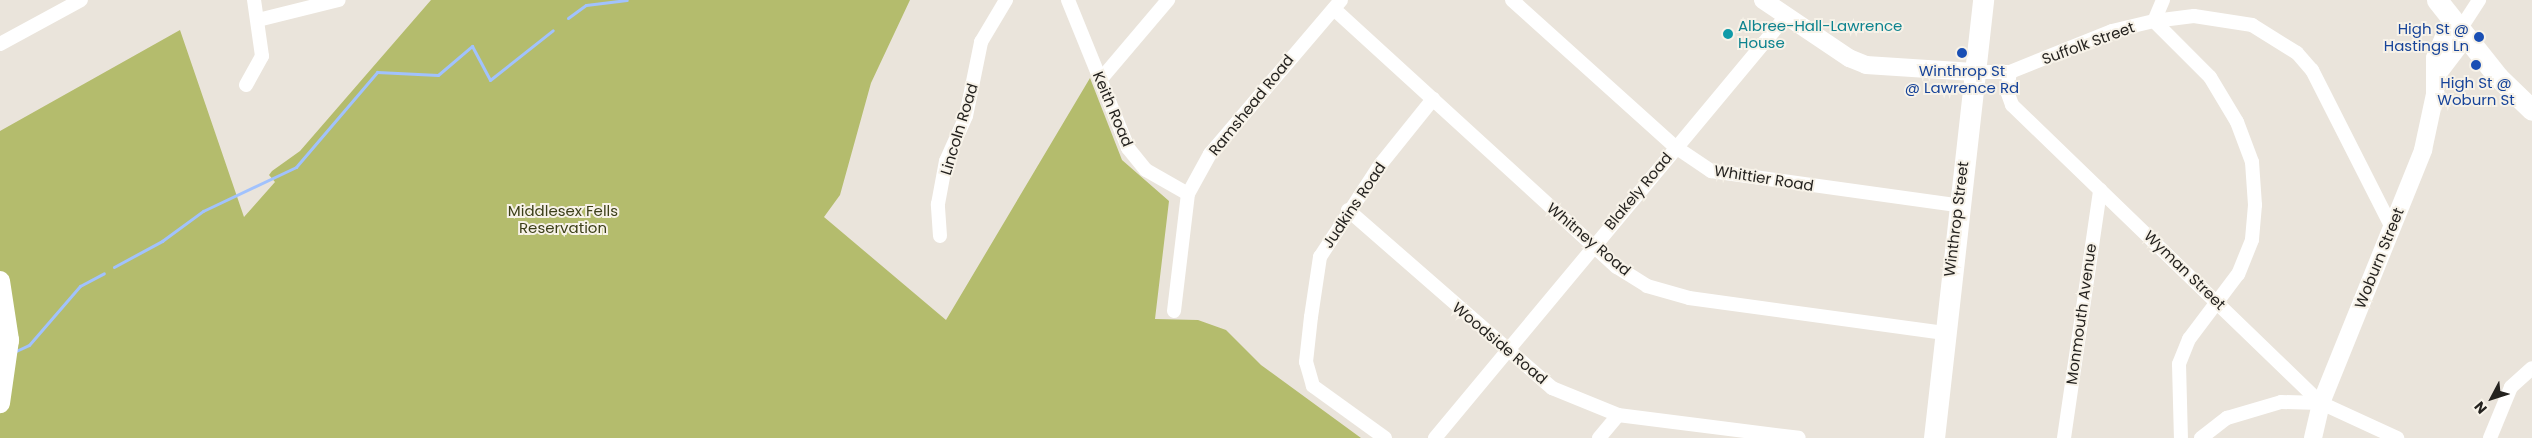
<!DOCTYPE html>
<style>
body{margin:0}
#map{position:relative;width:2532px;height:438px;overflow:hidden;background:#eae4db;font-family:Poppins,sans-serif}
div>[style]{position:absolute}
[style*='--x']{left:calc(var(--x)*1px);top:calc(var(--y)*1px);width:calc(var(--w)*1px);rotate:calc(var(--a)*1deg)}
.green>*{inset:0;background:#b4bc6d}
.stream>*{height:3px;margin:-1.5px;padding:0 1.5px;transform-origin:1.5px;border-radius:1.5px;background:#a1c2fd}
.minor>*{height:14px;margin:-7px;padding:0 7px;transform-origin:7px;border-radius:7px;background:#fff}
.tertiary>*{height:18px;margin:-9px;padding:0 9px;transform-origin:9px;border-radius:9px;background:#fff}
.secondary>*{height:20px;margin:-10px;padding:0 10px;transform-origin:10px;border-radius:10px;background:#fff}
.primary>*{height:21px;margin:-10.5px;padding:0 10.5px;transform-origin:10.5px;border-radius:10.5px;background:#fff}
.dots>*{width:14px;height:14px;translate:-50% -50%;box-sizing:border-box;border:2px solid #f7f2e8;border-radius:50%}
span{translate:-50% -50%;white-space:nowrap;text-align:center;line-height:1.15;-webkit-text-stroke:4px #f7f2e8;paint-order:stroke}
.culture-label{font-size:15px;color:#0d838f}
.left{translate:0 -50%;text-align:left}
.transit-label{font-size:15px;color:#164399}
.right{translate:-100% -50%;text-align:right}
.street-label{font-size:15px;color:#24221f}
.park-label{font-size:15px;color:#3c3f19}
.north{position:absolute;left:2467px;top:373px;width:50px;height:50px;-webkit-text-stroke:4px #f7f2e8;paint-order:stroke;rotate:230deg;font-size:14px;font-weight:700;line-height:20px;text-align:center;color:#24221f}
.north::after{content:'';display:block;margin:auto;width:18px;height:22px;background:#24221f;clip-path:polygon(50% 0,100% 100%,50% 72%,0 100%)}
</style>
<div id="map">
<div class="green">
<i style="clip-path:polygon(431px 0,910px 0,871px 83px,840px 195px,824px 217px,946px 320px,1090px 78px,1122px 160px,1169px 201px,1155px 319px,1198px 320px,1226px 330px,1261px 365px,1361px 438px,0 438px,0 131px,180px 30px,244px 217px,275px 182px,269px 175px,272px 171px,300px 151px)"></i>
</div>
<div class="stream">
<i style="--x:568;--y:18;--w:22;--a:-36"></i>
<i style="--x:586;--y:5;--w:41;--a:-7"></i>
<i style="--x:114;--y:267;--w:55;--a:-28.4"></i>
<i style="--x:162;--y:241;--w:51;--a:-36.2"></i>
<i style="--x:203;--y:211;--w:103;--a:-25.3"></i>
<i style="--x:296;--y:167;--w:125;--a:-49.5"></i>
<i style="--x:377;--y:72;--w:61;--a:2.8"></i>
<i style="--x:438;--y:75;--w:45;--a:-40.5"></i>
<i style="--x:472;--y:46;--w:38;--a:62"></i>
<i style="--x:490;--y:80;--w:80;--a:-38.4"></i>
<i style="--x:16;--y:351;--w:14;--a:-25"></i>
<i style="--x:29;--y:345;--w:78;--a:-49.2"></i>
<i style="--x:80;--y:286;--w:27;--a:-28"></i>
</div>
<div class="minor">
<i style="--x:1068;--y:0;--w:160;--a:67.9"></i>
<i style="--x:1128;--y:148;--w:28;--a:51"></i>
<i style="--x:1146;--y:170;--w:48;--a:29.7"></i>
<i style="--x:1512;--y:0;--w:218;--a:42"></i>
<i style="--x:1674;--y:146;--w:45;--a:34"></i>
<i style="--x:1711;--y:171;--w:248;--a:7.9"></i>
<i style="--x:2163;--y:0;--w:23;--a:113"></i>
<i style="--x:2154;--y:21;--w:79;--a:45"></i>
<i style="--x:2210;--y:77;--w:52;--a:59"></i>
<i style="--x:2237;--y:122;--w:43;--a:69.4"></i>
<i style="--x:2252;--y:162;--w:43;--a:86"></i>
<i style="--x:2255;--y:205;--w:35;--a:95"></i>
<i style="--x:2252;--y:240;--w:37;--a:112"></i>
<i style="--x:2238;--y:274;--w:81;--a:127"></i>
<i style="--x:2189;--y:339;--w:27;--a:112"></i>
<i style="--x:2179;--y:364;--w:74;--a:88.5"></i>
<i style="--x:1334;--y:9;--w:383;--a:42.4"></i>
<i style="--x:1617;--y:267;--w:36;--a:32"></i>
<i style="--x:1647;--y:286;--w:44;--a:15.9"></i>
<i style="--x:1689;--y:298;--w:256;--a:7.8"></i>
<i style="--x:258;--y:20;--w:83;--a:-13.9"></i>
<i style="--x:2459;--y:31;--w:37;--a:-57"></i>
<i style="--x:0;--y:44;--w:92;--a:-28.5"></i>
<i style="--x:1974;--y:72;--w:36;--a:0"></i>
<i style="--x:2010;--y:72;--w:110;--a:-21.9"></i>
<i style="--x:2112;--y:31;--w:43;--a:-13.4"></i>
<i style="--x:2154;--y:21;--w:40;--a:-7.1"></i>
<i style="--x:2194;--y:16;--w:59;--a:8.8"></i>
<i style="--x:2252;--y:25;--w:53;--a:31.9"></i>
<i style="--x:2297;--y:53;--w:23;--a:49"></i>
<i style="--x:2312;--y:70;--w:175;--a:63.1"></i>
<i style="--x:2010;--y:72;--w:19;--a:99"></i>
<i style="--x:2007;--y:91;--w:15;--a:70"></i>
<i style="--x:2012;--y:105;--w:429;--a:44"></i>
<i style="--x:2321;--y:403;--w:84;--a:24.7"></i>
<i style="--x:1101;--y:79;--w:104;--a:-49.7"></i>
<i style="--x:246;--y:85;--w:33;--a:-61"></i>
<i style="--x:262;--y:56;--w:57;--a:-98.1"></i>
<i style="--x:1348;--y:210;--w:271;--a:41.1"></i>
<i style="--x:1552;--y:388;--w:71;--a:22.2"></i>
<i style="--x:1618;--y:415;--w:182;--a:7.2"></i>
<i style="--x:940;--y:236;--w:32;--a:-94"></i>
<i style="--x:938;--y:204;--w:44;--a:-79.5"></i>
<i style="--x:946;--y:161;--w:49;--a:-66"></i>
<i style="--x:966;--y:116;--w:76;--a:-78.5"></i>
<i style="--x:981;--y:42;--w:49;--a:-59.2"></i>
<i style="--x:1174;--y:311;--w:118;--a:-83.2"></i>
<i style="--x:1188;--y:194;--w:46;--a:-61.2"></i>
<i style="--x:1210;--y:154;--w:202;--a:-49.6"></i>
<i style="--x:1385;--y:438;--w:89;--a:-144.2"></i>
<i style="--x:1313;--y:386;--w:25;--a:-106"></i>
<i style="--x:1306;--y:362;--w:45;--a:-83.7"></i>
<i style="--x:1311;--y:317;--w:61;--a:-81.5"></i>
<i style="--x:1320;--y:257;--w:110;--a:-56.9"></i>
<i style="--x:1380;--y:165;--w:85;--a:-51.2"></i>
<i style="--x:1435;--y:438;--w:550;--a:-50.23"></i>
<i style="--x:1599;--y:438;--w:30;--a:-50"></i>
<i style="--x:2064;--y:438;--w:251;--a:-81.7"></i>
<i style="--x:2201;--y:438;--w:33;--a:-38"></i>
<i style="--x:2227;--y:418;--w:56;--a:-16.5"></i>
<i style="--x:2281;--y:402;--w:40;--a:1.4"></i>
<i style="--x:2490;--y:438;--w:55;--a:-67.6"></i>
<i style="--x:2511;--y:387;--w:28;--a:-42"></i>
</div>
<div class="tertiary">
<i style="--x:1763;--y:0;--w:104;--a:34"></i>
<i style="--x:1849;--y:58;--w:18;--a:22"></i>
<i style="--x:1866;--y:65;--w:108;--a:3.7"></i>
<i style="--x:2436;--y:76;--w:48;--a:-52.7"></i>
<i style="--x:2313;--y:438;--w:36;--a:-77"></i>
<i style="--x:2321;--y:403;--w:273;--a:-68"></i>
<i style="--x:2423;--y:150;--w:57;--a:-77.9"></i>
<i style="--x:2435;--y:94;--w:36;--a:-90"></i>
<i style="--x:2435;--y:58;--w:41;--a:-67.2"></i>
</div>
<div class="secondary">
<i style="--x:0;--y:281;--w:60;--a:81.3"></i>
<i style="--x:9;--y:340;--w:64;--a:98.1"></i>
</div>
<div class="primary">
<i style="--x:2437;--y:0;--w:98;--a:51.6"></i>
<i style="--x:2498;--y:77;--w:47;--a:44.1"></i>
<i style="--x:1934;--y:438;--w:441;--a:-83.6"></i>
</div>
<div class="dots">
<i style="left:1728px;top:34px;background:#0f9aa8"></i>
<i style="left:2479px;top:37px;background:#1a4fb4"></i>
<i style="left:1962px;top:53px;background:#1a4fb4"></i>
<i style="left:2476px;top:65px;background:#1a4fb4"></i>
</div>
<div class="culture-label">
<span class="left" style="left:1738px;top:34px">Albree-Hall-Lawrence<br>House</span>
</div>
<div class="transit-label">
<span class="right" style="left:2469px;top:37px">High St @<br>Hastings Ln</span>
<span style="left:1962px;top:79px">Winthrop St<br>@ Lawrence Rd</span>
<span style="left:2476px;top:91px">High St @<br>Woburn St</span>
</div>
<div class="street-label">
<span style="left:2088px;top:43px;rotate:-20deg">Suffolk Street</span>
<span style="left:1251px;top:105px;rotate:-51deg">Ramshead Road</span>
<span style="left:1113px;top:109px;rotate:67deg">Keith Road</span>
<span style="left:959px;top:129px;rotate:-73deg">Lincoln Road</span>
<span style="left:1764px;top:178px;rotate:9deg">Whittier Road</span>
<span style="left:1638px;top:191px;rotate:-50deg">Blakely Road</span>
<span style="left:1354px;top:205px;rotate:-56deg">Judkins Road</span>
<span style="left:1956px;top:219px;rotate:-83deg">Winthrop Street</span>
<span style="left:1589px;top:239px;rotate:40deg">Whitney Road</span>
<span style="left:2379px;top:258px;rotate:-68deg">Woburn Street</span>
<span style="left:2185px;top:270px;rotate:44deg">Wyman Street</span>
<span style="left:2081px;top:314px;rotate:-82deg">Monmouth Avenue</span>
<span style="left:1500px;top:343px;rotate:40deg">Woodside Road</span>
</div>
<div class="park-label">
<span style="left:563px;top:219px">Middlesex Fells<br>Reservation</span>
</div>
<div class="north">N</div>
</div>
